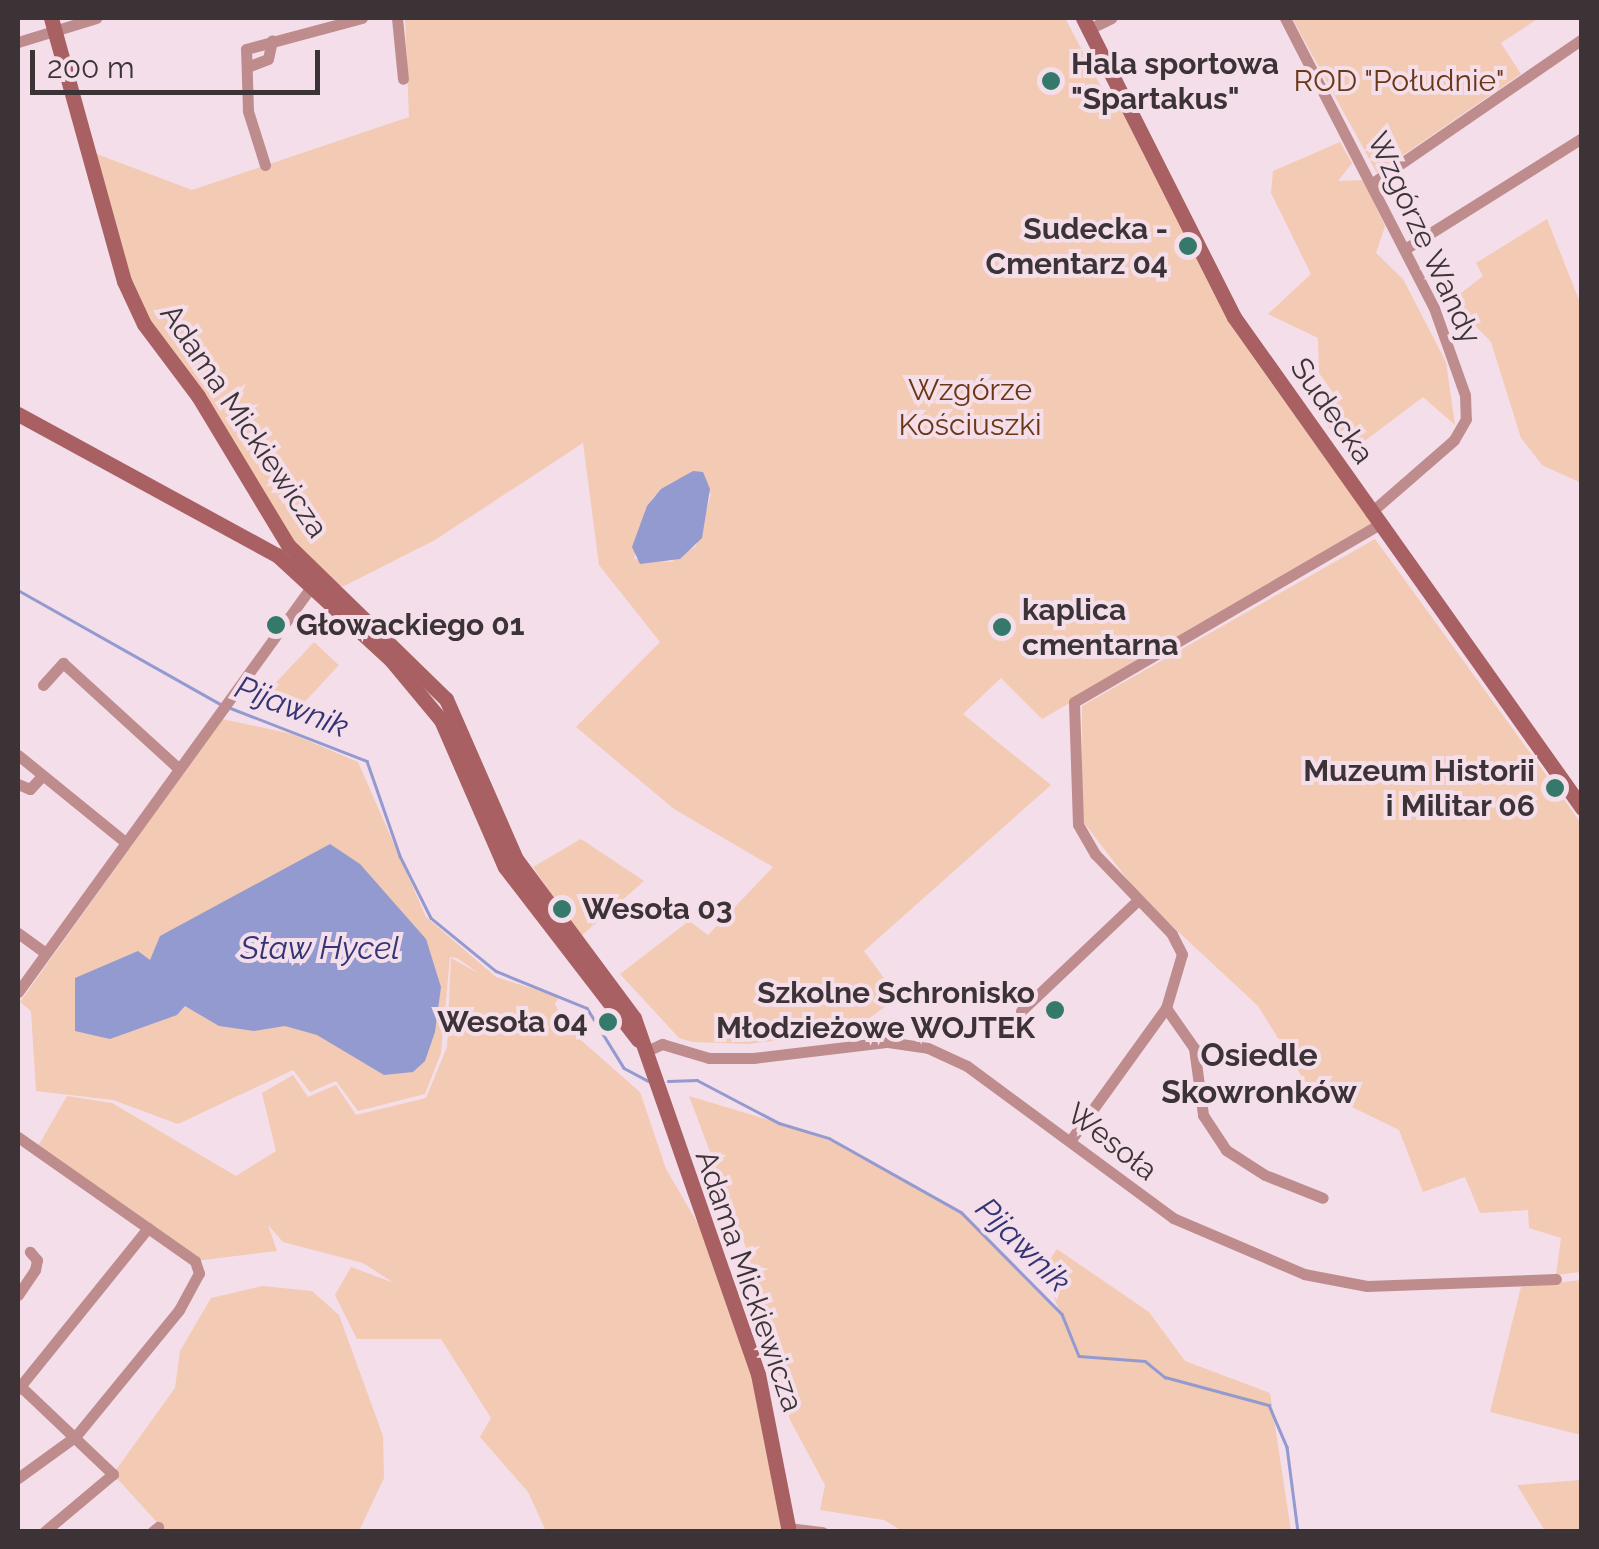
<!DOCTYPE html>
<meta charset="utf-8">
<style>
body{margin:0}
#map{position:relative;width:1599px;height:1549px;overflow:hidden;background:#f4deea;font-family:Raleway,sans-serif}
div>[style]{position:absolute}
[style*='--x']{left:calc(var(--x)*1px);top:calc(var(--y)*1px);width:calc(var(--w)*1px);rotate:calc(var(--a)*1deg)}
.green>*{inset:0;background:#f3cab3;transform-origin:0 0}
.water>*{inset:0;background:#939ad0}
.stream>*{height:2.5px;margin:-1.25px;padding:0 1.25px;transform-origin:1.25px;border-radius:1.25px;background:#939ad0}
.street>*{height:11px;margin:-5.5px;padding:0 5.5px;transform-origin:5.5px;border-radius:5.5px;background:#bf8c8d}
.secondary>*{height:15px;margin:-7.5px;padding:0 7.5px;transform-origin:7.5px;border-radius:7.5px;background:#a86063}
.dots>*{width:28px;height:28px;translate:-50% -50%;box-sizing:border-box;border:5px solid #f4deea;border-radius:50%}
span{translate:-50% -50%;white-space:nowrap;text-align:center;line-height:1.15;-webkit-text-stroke:8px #f4deea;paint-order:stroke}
.poi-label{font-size:30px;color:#3c3337;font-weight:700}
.left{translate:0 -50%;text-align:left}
.right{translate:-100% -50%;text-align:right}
.park-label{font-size:30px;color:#6b3714}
.street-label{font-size:30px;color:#3c3337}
.water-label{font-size:32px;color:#333476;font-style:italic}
.neighbourhood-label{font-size:32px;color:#3c3337;font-weight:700}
.frame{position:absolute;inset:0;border:20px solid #3c3337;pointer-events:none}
.scale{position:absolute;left:30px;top:50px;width:290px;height:45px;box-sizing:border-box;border:5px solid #3c3337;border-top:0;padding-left:12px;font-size:30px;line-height:35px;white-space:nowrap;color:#3c3337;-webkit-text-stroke:8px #f4deea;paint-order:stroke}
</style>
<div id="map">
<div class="green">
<i style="clip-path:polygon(evenodd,405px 18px,1065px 18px,1107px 98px,1119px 91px,1206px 269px,1378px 525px,1042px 719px,1001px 678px,963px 714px,1051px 785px,864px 951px,898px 997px,852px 1031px,749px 1044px,692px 1042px,679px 1038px,620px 974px,689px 921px,708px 935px,773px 867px,674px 809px,576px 727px,660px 642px,599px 565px,583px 443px,435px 540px,344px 586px,331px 585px,297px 546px,144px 324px,86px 150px,192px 190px,409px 117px,405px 18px,693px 471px,711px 494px,696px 546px,671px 562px,634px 559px,652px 498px,693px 471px)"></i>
<i style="clip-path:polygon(1292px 18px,1539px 18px,1501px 43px,1521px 74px,1377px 173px)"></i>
<i style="clip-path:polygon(1340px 142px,1352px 163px,1338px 181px,1363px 180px,1385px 226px,1376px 253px,1403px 279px,1446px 362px,1455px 425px,1423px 397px,1366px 440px,1344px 447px,1328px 426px,1336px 397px,1319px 373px,1318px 338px,1268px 314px,1311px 274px,1271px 193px,1273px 171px)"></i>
<i style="clip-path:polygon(1547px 219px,1581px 305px,1581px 483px,1542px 465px,1521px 438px,1491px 342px,1451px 301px,1483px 276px,1476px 263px)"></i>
<i style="clip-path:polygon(1375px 539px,1581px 823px,1581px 1272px,1556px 1275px,1561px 1238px,1529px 1228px,1528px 1210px,1480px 1213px,1465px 1177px,1423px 1192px,1399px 1130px,1307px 1085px,1258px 1006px,1140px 896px,1082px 820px,1082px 706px)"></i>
<i style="left:314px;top:642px;width:34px;height:62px;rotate:43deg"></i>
<i style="clip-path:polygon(222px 719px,292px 734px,358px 762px,426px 917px,496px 977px,559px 997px,555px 1004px,567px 1028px,640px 1092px,666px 1169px,715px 1253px,742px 1325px,789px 1531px,546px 1531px,528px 1492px,480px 1437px,491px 1418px,441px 1339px,357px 1339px,335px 1295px,351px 1267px,394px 1283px,363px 1263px,283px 1242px,268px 1225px,277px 1251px,195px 1261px,37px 1148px,67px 1096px,112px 1103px,236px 1176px,276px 1151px,262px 1093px,293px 1075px,308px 1097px,336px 1085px,356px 1115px,426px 1098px,447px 1047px,451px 958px,480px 974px,457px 958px,450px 957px,441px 1053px,425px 1094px,358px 1111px,336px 1081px,310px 1092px,293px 1070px,178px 1124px,113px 1100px,36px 1091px,31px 1011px,20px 1002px)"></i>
<i style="clip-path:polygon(581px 839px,644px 881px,580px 937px,533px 867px)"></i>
<i style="clip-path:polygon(689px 1096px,829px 1138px,961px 1212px,1061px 1315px,1043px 1270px,1057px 1249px,1149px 1312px,1185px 1361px,1270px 1393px,1291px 1531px,904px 1532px,884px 1520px,820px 1510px,825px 1485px,790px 1420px,748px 1253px)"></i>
<i style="clip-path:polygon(1581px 1280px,1581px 1435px,1490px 1412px,1521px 1287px)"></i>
<i style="clip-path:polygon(262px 1286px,312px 1291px,339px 1315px,383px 1436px,384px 1478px,359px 1531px,165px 1531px,113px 1474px,175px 1388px,180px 1351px,211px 1298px)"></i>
<i style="clip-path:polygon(1581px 1480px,1581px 1531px,1545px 1531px,1517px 1485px)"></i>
</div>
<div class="water">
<i style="clip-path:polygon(693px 471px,703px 472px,710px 489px,702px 538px,680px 559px,640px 564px,632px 547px,647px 506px,661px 489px)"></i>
<i style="clip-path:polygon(330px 844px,360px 864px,426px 939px,441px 987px,435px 1032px,425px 1061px,413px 1072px,384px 1075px,317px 1035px,285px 1026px,254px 1031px,219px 1026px,185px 1006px,177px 1015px,110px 1039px,75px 1031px,75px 978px,138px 951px,150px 960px,160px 936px)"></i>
</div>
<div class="stream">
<i style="--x:18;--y:590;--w:232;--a:29.4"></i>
<i style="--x:228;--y:707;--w:149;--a:21.2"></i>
<i style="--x:367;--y:761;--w:101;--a:70.8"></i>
<i style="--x:400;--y:856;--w:69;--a:63.4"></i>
<i style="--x:431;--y:918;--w:84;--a:39.2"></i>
<i style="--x:496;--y:971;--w:98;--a:22.1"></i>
<i style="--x:587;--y:1008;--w:70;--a:58.3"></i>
<i style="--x:624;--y:1068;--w:27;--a:28"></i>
<i style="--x:668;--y:1081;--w:29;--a:-2"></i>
<i style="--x:697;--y:1080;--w:93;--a:27.7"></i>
<i style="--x:779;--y:1123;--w:52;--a:16.7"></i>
<i style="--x:829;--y:1138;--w:151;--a:29.3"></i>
<i style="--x:961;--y:1212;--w:144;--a:45.3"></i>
<i style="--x:1062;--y:1314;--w:45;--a:68"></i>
<i style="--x:1079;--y:1356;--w:66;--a:4.3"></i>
<i style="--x:1145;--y:1361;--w:26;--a:39"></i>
<i style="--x:1165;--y:1377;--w:108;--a:15.1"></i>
<i style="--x:1269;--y:1405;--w:46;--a:66.8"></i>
<i style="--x:1287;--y:1447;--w:86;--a:82.6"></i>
</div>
<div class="street">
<i style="--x:397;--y:18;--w:61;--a:84.4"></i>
<i style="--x:1285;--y:18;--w:326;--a:62.8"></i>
<i style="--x:1434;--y:308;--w:92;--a:70.4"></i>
<i style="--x:1465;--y:395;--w:24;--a:88"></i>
<i style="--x:1466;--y:419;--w:24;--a:120"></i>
<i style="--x:1454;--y:440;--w:111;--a:139"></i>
<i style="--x:1089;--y:29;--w:25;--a:-26"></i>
<i style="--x:18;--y:42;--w:82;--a:-17.1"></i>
<i style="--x:247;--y:67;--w:22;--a:-21"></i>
<i style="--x:268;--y:59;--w:19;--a:-78"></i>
<i style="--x:265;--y:165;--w:57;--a:-107.5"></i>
<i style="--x:248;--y:111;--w:62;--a:-91.8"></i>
<i style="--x:246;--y:49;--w:120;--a:-15"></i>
<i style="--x:1374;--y:182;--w:252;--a:-34.5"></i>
<i style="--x:1405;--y:249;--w:209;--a:-32.1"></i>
<i style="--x:43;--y:685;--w:30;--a:-48"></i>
<i style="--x:63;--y:663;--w:154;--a:42.4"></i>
<i style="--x:18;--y:755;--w:136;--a:39.1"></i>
<i style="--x:18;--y:784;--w:13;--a:23"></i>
<i style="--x:30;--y:789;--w:18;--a:-47"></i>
<i style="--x:18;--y:933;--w:34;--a:36"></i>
<i style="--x:18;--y:992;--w:505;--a:-54.11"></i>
<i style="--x:1166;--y:1008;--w:49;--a:55"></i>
<i style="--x:1194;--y:1048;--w:68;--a:82.3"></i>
<i style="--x:1203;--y:1115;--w:42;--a:56.7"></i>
<i style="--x:1226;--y:1150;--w:46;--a:32.7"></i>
<i style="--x:1265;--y:1175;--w:62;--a:21.6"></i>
<i style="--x:1021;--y:1011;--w:161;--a:-43.5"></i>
<i style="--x:647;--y:1051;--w:17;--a:-25"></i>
<i style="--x:662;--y:1044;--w:49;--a:16.6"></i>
<i style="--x:709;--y:1058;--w:44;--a:0"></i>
<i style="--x:753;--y:1058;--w:136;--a:-6.8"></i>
<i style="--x:888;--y:1042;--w:40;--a:8.5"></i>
<i style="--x:928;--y:1048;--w:43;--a:24.8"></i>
<i style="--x:967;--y:1066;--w:256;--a:36.4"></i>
<i style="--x:1173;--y:1218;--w:142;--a:23.1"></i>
<i style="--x:1304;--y:1274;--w:64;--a:10.8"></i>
<i style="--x:1367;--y:1286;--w:189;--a:-2.1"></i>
<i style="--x:18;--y:1137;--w:216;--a:35"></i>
<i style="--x:195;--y:1261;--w:13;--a:72"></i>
<i style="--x:199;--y:1273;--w:42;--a:118.4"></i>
<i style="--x:179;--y:1310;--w:163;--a:129.3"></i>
<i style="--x:76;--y:1436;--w:72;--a:144.1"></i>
<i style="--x:1070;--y:1141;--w:164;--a:-54.2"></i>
<i style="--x:1166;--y:1008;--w:56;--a:-73.5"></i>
<i style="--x:1182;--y:954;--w:22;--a:-117"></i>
<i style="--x:1172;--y:934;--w:111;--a:-133.9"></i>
<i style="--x:1095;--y:854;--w:34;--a:-120"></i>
<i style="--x:1078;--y:824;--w:122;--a:-91.9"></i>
<i style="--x:1074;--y:702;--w:352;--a:-30.2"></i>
<i style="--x:18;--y:1295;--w:30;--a:-56"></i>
<i style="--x:35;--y:1270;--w:10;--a:-79"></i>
<i style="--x:37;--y:1260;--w:11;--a:-131"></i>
<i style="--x:18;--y:1384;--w:131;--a:43.5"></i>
<i style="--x:113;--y:1474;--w:90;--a:140"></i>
<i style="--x:18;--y:1389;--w:207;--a:-51.1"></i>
<i style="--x:788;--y:1528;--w:35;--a:7"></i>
<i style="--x:152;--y:1532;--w:8;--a:-40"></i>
</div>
<div class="secondary">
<i style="--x:51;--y:18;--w:273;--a:74.5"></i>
<i style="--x:124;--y:281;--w:47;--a:65.1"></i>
<i style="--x:144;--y:324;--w:90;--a:53.1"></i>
<i style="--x:198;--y:396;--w:174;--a:58.9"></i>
<i style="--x:288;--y:545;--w:221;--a:44.3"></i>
<i style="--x:446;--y:699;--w:175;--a:66.4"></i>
<i style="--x:516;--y:859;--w:198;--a:53.4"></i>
<i style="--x:634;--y:1018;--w:377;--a:70.8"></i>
<i style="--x:758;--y:1374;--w:161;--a:78.9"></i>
<i style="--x:1083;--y:18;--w:335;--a:63.2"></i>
<i style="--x:1234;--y:317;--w:602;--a:54.67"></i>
<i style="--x:18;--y:414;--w:295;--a:28.6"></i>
<i style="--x:277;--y:555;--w:155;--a:42.6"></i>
<i style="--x:391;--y:660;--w:78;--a:50.2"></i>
<i style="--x:441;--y:720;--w:160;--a:66.5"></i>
<i style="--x:505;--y:867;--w:218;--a:52.4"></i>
</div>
<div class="dots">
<i style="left:1051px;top:81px;background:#35796b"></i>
<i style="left:1188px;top:246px;background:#35796b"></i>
<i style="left:276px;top:625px;background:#35796b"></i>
<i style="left:1002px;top:627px;background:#35796b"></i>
<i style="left:1555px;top:788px;background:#35796b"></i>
<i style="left:562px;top:909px;background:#35796b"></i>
<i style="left:1055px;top:1010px;background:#35796b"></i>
<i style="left:608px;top:1022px;background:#35796b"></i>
</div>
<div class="poi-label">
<span class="left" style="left:1071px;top:81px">Hala sportowa<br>"Spartakus"</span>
<span class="right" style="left:1168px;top:246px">Sudecka -<br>Cmentarz 04</span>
<span class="left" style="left:1022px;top:627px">kaplica<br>cmentarna</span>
<span class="left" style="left:296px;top:625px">Głowackiego 01</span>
<span class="right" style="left:1535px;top:788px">Muzeum Historii<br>i Militar 06</span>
<span class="left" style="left:582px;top:909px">Wesoła 03</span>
<span class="right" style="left:1035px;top:1010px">Szkolne Schronisko<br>Młodzieżowe WOJTEK</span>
<span class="right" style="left:588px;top:1022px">Wesoła 04</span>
</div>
<div class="park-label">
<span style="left:1399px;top:81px">ROD "Południe"</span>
<span style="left:970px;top:407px">Wzgórze<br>Kościuszki</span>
</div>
<div class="street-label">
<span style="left:1424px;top:238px;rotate:65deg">Wzgórze Wandy</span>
<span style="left:1332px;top:411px;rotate:55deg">Sudecka</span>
<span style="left:244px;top:421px;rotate:56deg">Adama Mickiewicza</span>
<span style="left:1112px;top:1142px;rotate:38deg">Wesoła</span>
<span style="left:749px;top:1281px;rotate:71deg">Adama Mickiewicza</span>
</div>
<div class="water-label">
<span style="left:292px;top:707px;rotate:21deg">Pijawnik</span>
<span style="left:320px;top:948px">Staw Hycel</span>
<span style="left:1023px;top:1245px;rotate:45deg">Pijawnik</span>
</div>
<div class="neighbourhood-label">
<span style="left:1259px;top:1074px">Osiedle<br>Skowronków</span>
</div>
<div class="frame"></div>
<div class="scale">200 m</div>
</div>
